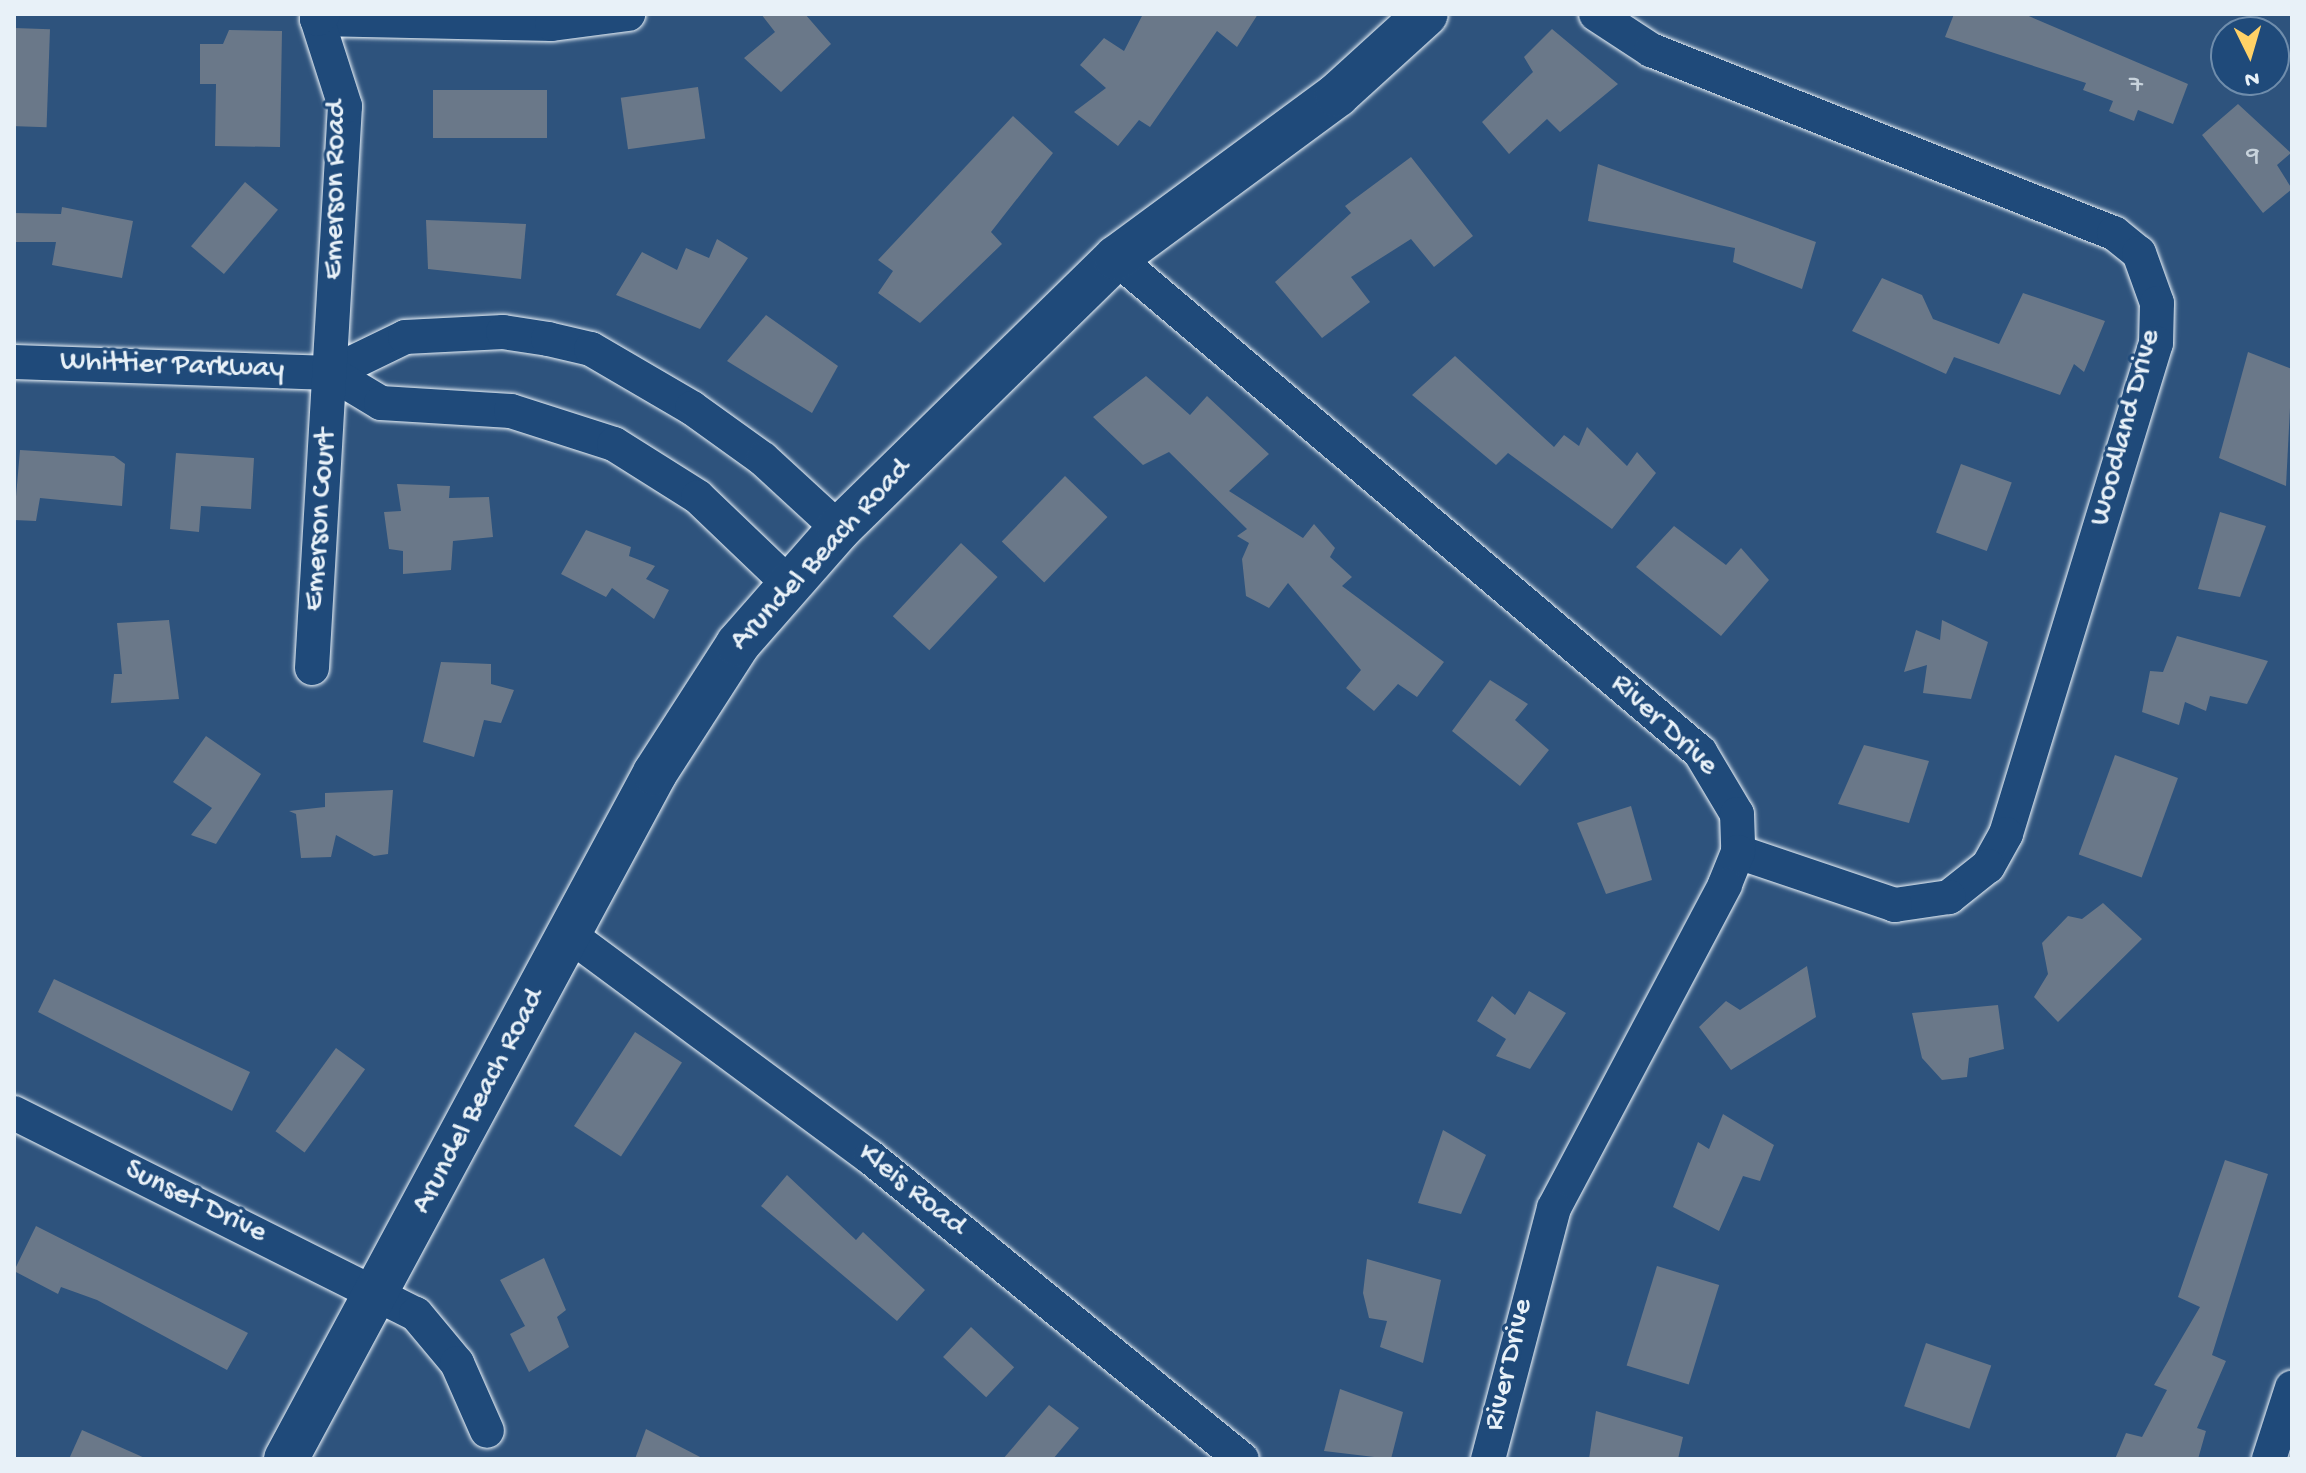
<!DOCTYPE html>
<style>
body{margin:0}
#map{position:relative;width:2306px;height:1473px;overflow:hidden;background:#2e537d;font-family:"Gochi Hand",sans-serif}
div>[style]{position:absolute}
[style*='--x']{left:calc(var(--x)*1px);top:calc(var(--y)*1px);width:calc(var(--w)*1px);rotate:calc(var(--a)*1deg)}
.building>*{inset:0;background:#6a7889;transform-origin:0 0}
.roads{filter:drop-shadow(0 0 2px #e8f1f8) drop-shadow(0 0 2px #e8f1f8)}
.street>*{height:34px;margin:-17px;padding:0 17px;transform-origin:17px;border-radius:17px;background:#1f4a7a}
.secondary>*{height:44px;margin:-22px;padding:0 22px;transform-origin:22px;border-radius:22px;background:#1f4a7a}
span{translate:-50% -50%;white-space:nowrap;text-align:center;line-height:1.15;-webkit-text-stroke:6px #1f4a7a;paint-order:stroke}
.number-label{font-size:26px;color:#c8d3dc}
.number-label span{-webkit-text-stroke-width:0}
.street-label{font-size:30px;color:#e8f1f8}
.frame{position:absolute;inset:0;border:16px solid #e8f1f8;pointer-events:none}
.north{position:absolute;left:2210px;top:16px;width:80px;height:80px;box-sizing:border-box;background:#1f4a7a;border:2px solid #6f8dac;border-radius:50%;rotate:175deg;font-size:22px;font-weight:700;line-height:32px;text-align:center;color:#e8f1f8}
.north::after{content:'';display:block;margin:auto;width:28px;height:36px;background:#ffd166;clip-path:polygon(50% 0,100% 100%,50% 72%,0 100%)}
</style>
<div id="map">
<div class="building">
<i style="clip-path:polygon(761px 14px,805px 14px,831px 44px,781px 92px,744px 58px,775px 32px)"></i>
<i style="clip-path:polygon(1143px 14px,1258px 14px,1237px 47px,1217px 31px,1150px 127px,1139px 120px,1118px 146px,1074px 112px,1106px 88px,1080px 65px,1104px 38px,1124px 51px)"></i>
<i style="clip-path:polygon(1954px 14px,2024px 14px,2188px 84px,2173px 124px,2138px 110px,2134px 121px,2109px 111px,2113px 101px,2083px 90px,2086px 83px,1945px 37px)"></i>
<i style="left:14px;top:28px;width:36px;height:98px;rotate:2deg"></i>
<i style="clip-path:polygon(1552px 29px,1618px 84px,1560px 132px,1547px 119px,1509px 154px,1482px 122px,1533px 72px,1524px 57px)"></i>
<i style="clip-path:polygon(229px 30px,282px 31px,280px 147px,215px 146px,216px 84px,200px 84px,200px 44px,223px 44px)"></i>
<i style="left:698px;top:87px;width:52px;height:78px;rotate:82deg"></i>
<i style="left:433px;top:90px;width:114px;height:48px"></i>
<i style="clip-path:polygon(2238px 104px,2291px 153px,2277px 165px,2292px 189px,2263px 213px,2202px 135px)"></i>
<i style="clip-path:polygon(1013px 116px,1053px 153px,991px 232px,1002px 244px,920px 323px,878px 293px,893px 271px,878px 260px)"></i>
<i style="clip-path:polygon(1411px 157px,1473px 236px,1434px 267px,1411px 239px,1351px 277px,1370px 302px,1322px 338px,1275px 282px,1351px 213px,1345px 206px)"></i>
<i style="clip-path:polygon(1598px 164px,1816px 242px,1802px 289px,1733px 262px,1735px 248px,1588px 221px)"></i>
<i style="left:245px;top:182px;width:43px;height:84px;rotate:40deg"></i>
<i style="clip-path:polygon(62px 207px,133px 221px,122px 278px,52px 265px,56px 242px,14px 242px,14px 213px,61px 214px)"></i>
<i style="clip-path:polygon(426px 220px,526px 224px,521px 279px,428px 269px)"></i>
<i style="clip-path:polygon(717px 239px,748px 258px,700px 329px,616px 295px,642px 252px,677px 270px,686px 248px,709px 258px)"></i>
<i style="clip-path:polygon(1882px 278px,1922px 295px,1933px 319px,1999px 344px,2023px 293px,2105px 321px,2084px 372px,2074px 364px,2060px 395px,1954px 357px,1946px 374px,1852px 331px)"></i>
<i style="clip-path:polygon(766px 315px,838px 366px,812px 413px,727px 361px)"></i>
<i style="clip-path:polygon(2248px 352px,2292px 369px,2286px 486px,2219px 458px)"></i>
<i style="clip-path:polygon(1455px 356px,1554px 447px,1564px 435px,1579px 446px,1587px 427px,1627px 466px,1637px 452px,1656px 473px,1612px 529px,1508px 453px,1496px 465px,1412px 395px)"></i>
<i style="clip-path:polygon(1146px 376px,1190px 415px,1207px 396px,1269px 454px,1229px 491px,1303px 538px,1314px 524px,1335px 548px,1330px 557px,1352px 577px,1342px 586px,1444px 662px,1417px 697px,1398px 684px,1374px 711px,1346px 688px,1361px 670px,1288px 583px,1269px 608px,1246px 596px,1242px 559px,1249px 543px,1237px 536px,1247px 529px,1169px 452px,1143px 465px,1093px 417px)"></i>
<i style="clip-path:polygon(20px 450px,114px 456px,125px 464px,122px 506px,40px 498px,36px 521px,14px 520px)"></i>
<i style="clip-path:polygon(176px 453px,254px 458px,251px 509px,201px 506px,199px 532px,170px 529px)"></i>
<i style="left:1961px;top:464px;width:54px;height:73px;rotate:20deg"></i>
<i style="left:1065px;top:476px;width:59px;height:91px;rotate:44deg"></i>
<i style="clip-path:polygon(397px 484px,450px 486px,449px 498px,489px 497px,493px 537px,453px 541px,451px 570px,403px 574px,403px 551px,389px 549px,384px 512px,401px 511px)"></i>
<i style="clip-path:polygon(2220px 512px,2266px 526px,2240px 597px,2198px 589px)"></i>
<i style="clip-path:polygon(1674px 526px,1726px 565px,1741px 548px,1769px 580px,1721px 636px,1636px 567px)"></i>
<i style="clip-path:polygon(586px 530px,631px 547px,629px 556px,655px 566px,646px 579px,669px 590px,654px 619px,612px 588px,606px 597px,561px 574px)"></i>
<i style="left:961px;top:543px;width:50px;height:100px;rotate:43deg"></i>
<i style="clip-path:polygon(169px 620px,179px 699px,111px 703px,114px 674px,122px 674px,117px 623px)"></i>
<i style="clip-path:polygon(1942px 620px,1988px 642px,1971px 699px,1923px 693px,1927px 665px,1904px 672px,1916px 630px,1940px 640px)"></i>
<i style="clip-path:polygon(2177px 636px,2268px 661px,2247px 704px,2210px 696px,2206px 711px,2185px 702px,2179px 725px,2142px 712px,2150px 671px,2163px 672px)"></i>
<i style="clip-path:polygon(441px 662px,491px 664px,491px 684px,514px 690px,501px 723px,484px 720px,474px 757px,423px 742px)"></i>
<i style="clip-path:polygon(1490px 680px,1528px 704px,1515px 720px,1549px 750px,1520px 786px,1452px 731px)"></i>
<i style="clip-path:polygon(206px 736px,261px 774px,216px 844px,191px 835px,212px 808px,173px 782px)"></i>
<i style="clip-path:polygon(1864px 745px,1929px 761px,1909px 823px,1838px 804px)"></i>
<i style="left:2115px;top:755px;width:67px;height:106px;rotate:20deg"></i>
<i style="clip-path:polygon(393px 790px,388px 854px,374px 856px,336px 835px,331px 857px,301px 858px,296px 814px,289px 811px,325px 807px,325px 793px)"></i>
<i style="clip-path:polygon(1631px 806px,1652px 880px,1606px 894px,1577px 823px)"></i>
<i style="clip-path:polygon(2103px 903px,2142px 939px,2058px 1022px,2034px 997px,2048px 974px,2042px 943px,2068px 916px,2082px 919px)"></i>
<i style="clip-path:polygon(1807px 966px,1816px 1017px,1731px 1070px,1699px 1027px,1726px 1001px,1740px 1010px)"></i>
<i style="clip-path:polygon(54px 979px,250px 1072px,232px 1111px,38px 1012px)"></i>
<i style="clip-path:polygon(1529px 991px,1566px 1013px,1530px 1069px,1496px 1056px,1506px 1039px,1477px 1021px,1492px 996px,1515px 1015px)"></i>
<i style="clip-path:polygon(1998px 1005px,2004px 1049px,1969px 1058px,1967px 1077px,1942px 1080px,1922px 1058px,1912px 1013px)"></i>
<i style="left:635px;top:1032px;width:56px;height:112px;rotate:33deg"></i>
<i style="left:336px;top:1048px;width:36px;height:103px;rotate:36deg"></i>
<i style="clip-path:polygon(1723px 1114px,1774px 1145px,1760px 1181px,1743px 1176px,1719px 1231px,1673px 1207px,1698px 1142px,1709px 1149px)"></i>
<i style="clip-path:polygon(1443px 1130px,1486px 1155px,1461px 1214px,1418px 1203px)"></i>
<i style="clip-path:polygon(2225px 1160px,2268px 1174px,2212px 1355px,2226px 1361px,2197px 1428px,2206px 1431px,2198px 1459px,2115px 1459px,2126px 1433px,2142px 1437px,2167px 1390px,2154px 1385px,2200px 1307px,2178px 1297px)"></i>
<i style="clip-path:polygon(787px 1175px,856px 1240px,863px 1232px,925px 1290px,897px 1321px,761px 1206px)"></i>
<i style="clip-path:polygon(36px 1226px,248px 1333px,227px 1370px,97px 1300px,61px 1287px,58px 1294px,14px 1271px)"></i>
<i style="clip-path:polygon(544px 1258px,566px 1310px,557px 1317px,569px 1347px,529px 1372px,510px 1334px,525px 1326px,500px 1280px)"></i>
<i style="clip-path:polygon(1367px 1259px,1441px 1280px,1423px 1363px,1380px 1347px,1387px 1321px,1369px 1318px,1363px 1293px)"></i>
<i style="left:1657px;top:1266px;width:65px;height:104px;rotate:17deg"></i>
<i style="left:971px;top:1327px;width:59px;height:41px;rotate:43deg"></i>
<i style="left:1926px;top:1343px;width:69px;height:67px;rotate:19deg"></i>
<i style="clip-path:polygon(1340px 1389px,1403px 1412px,1391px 1459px,1324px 1451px)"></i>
<i style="clip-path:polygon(1049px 1405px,1079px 1428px,1053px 1459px,1003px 1459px)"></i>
<i style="clip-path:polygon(1596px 1411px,1683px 1437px,1678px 1459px,1589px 1459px)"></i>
<i style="clip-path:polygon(646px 1429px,704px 1459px,635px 1459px)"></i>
<i style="clip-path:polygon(82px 1430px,147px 1459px,69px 1459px)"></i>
</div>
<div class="roads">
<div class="street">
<i style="--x:1596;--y:14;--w:66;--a:33.2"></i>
<i style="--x:1651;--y:50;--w:498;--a:21.6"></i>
<i style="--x:2114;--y:233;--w:32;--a:39"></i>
<i style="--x:2139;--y:253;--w:53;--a:70.2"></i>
<i style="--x:2157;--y:303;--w:40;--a:91.4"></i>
<i style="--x:2156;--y:343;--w:513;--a:106.99"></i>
<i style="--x:2006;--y:834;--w:37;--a:119"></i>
<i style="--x:1988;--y:866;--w:50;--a:141.5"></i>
<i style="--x:1949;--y:897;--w:55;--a:171.6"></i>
<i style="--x:1895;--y:905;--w:166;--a:-161.3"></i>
<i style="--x:317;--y:19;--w:235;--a:1.2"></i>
<i style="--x:552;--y:24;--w:77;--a:-7.5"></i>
<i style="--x:1116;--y:258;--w:765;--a:40.23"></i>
<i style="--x:1700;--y:752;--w:72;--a:59.2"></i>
<i style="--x:1737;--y:814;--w:38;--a:88"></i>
<i style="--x:1738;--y:852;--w:35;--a:112"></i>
<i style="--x:1725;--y:885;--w:365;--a:117.9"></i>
<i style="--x:1554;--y:1208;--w:260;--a:104.7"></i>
<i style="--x:14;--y:362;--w:317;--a:2"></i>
<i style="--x:331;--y:373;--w:82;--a:-25.9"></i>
<i style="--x:405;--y:337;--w:98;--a:-2.9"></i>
<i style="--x:503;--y:332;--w:46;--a:8.8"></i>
<i style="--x:548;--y:339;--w:44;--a:13.1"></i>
<i style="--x:591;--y:349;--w:117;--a:30.3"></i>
<i style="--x:692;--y:408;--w:87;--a:35.7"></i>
<i style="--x:763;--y:459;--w:103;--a:42.6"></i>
<i style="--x:331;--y:373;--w:58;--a:31"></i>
<i style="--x:381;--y:403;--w:130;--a:3.5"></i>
<i style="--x:511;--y:411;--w:108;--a:17.8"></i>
<i style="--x:614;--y:444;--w:99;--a:32.2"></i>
<i style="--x:698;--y:497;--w:124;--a:43.7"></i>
<i style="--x:312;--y:668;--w:563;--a:-86.64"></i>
<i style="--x:345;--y:106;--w:91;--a:-107.8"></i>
<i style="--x:317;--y:19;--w:8;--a:-40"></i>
<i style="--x:571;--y:936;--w:372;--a:36.5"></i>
<i style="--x:870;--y:1157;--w:479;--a:39.1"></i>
<i style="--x:14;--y:1113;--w:449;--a:26.6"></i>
<i style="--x:416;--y:1314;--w:64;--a:50.1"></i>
<i style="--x:457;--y:1363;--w:74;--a:66.2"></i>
<i style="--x:2269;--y:1459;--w:75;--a:-72.1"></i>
</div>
<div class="secondary">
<i style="--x:286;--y:1459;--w:779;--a:-61.72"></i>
<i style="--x:655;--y:773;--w:153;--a:-57.2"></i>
<i style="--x:738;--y:644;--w:153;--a:-48.7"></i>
<i style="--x:839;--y:529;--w:388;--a:-44.4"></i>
<i style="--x:1116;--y:258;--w:275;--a:-36.4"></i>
<i style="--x:1337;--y:95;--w:120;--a:-42.3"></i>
</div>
</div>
<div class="number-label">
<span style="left:2136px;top:87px">7</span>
<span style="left:2253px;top:157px">9</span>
</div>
<div class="street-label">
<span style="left:337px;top:190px;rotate:-89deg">Emerson Road</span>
<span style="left:172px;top:367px;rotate:2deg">Whittier Parkway</span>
<span style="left:2127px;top:428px;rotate:-75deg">Woodland Drive</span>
<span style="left:322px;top:520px;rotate:-86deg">Emerson Court</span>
<span style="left:822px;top:556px;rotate:-47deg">Arundel Beach Road</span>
<span style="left:1663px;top:726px;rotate:43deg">River Drive</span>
<span style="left:480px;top:1102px;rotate:-62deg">Arundel Beach Road</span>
<span style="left:911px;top:1191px;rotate:39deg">Kleis Road</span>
<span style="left:195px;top:1203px;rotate:26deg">Sunset Drive</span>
<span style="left:1510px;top:1365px;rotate:-77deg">River Drive</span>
</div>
<div class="frame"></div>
<div class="north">N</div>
</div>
